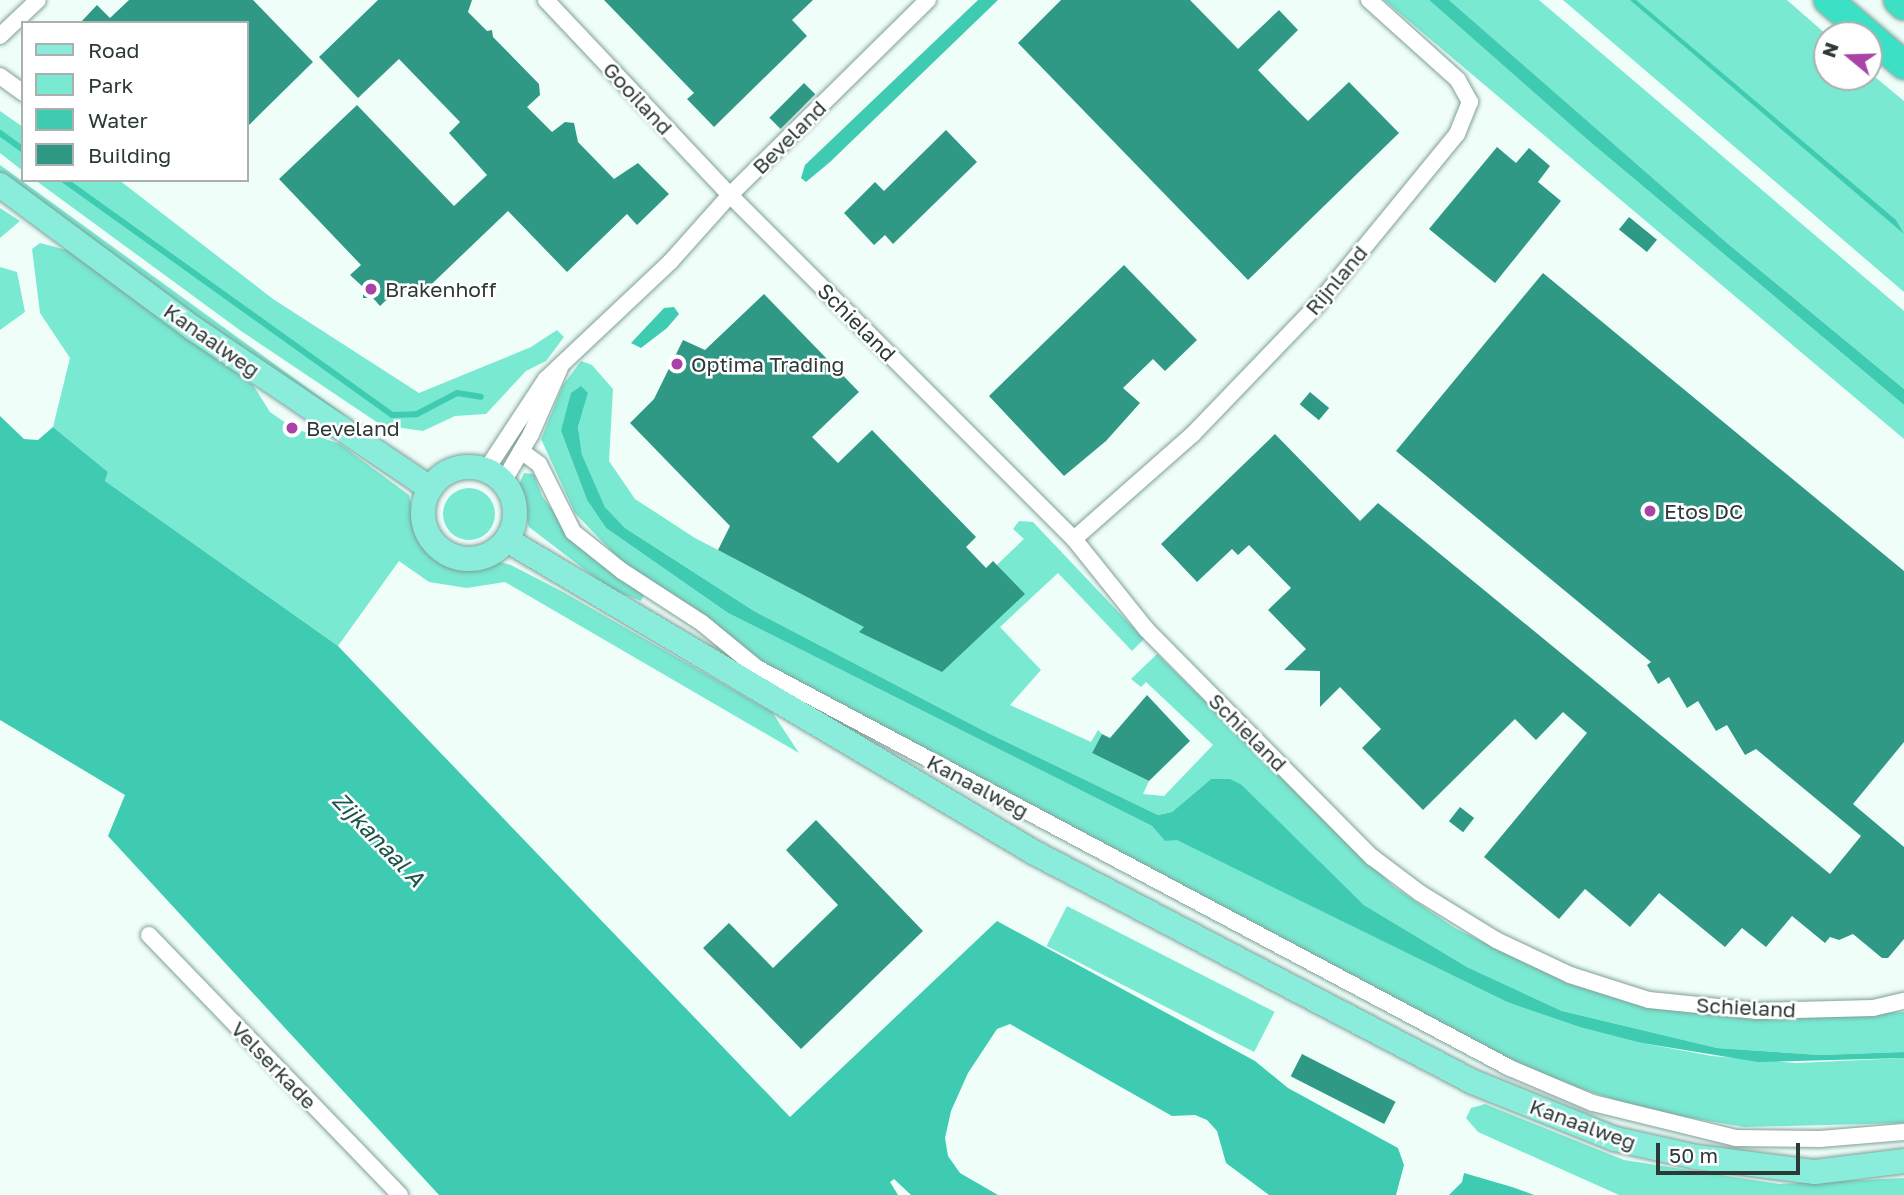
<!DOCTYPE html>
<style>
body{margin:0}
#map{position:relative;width:1904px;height:1195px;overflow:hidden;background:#f0fefa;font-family:"Golos Text",sans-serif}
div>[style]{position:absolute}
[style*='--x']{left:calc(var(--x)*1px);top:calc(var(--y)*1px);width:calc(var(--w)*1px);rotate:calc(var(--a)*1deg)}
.green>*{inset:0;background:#7ae9d2;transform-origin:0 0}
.round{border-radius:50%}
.water>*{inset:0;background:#3ecbb2}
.stream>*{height:6px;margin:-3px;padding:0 3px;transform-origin:3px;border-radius:3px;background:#3ecbb2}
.building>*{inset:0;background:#309986;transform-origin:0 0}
.roads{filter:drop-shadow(0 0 2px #7fa098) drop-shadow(0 0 2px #7fa098)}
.minor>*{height:16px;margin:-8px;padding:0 8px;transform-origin:8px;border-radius:8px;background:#fff}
.primary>*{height:24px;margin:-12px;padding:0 12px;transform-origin:12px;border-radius:12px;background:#8aeddc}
.primary>.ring{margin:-12px;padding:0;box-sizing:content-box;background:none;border:24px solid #8aeddc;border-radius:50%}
.motorway>*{height:28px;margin:-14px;padding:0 14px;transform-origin:14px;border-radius:14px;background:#3ce1c5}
.dots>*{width:19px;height:19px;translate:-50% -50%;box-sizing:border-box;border:4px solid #fff;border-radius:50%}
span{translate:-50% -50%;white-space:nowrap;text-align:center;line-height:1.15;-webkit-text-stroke:5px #fff;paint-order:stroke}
.street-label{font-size:21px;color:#2c3a37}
.poi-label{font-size:21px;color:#2c3a37}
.left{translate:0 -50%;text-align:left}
.water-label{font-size:23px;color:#1b5449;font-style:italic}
.legend{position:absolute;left:21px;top:21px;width:228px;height:161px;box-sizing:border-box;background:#fff;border:2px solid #abb0af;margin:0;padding:9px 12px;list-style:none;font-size:21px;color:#2c3a37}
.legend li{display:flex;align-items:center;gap:14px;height:35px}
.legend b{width:35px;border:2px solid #abb0af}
.north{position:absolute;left:1813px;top:21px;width:70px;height:70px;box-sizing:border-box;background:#fff;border:2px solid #abb0af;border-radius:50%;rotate:289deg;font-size:19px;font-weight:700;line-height:28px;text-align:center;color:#2c3a37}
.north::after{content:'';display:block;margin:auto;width:24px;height:32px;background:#a943a7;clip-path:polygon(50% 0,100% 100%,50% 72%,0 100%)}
.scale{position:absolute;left:1656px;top:1143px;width:144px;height:32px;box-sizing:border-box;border:4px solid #2c3a37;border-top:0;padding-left:9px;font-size:21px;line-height:24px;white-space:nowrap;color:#2c3a37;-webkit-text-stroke:5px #fff;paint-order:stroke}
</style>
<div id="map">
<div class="green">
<i style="clip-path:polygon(1384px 0,1429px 0,1589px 141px,1904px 405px,1904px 439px)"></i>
<i style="clip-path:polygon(1449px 0,1539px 0,1904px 311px,1904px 389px,1727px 243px)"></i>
<i style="clip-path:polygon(1563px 0,1787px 0,1827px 35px,1827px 77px,1869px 77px,1869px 72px,1904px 101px,1904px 292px)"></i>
<i style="clip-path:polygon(0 111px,23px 127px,23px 171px,0 153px)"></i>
<i style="clip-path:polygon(0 165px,342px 413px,351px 423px,322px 407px,0 175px)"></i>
<i style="clip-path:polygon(35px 180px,119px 180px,273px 299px,419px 393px,531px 347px,557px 330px,564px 337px,546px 361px,526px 371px,486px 414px,455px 416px,423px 431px,381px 425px,241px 331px)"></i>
<i style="clip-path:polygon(0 208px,20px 221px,0 238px)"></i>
<i style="clip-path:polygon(40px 243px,67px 250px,253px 385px,270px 412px,293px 428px,340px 444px,409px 495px,420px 540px,433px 555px,460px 566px,493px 560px,511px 565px,565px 593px,772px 712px,799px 753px,505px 582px,467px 588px,429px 582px,399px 561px,338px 646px,105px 481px,108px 472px,53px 427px,70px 358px,40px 313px,32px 249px)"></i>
<i style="clip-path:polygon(0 267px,17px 272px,25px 312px,0 330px)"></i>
<i style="clip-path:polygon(581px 361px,592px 365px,613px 389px,609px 461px,635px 499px,695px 538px,856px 622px,961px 599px,1024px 539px,1013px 529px,1019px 521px,1033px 522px,1144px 639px,1132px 651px,1058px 573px,1000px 627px,1041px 670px,1010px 705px,1091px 742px,1098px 730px,1102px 734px,1092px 753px,1149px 781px,1143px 794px,1164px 796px,1213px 745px,1146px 682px,1141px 687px,1131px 679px,1157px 654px,1393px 886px,1455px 928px,1534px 967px,1601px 993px,1662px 1008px,1761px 1019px,1904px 1012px,1904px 1052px,1820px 1055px,1717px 1048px,1562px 1011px,1467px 967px,1364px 905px,1242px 785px,1211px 779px,1172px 812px,1158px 815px,990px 734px,754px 611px,625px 528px,605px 507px,582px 456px,578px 427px,588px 393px,561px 431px,587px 500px,606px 528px,728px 613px,1152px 826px,1165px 841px,1177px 839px,1507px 1002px,1642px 1043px,1712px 1056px,1797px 1063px,1904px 1058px,1904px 1123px,1744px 1127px,1650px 1111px,1529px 1072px,762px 665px,619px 559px,575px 513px,541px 439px,563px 385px)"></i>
<i style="clip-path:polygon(524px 473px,534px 474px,542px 496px,578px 544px,644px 595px,641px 601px,610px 589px,529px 527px,518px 487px)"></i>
<i class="round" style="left:443px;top:488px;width:52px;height:52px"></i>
<i style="left:1067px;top:906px;width:233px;height:45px;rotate:27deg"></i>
<i style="clip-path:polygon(1485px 1104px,1624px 1160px,1779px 1184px,1904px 1178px,1904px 1195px,1619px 1195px,1478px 1132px,1466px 1118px,1471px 1108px)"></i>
</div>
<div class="water">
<i style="clip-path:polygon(978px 0,998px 0,830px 162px,806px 182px,801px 178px,805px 165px)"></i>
<i style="clip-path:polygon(1429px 0,1449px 0,1727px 243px,1904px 389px,1904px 405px,1589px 141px)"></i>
<i style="clip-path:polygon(1630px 0,1636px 0,1896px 220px,1904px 234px)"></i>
<i style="clip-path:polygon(674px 307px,679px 314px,667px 328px,641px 348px,631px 343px,664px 308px)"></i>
<i style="clip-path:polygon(581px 386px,588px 393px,578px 427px,582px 455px,605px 507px,625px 528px,754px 611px,990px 734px,1158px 815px,1172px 812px,1211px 779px,1230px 779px,1242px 785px,1364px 905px,1467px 967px,1562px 1011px,1717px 1048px,1820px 1055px,1904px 1052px,1904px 1058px,1758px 1062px,1642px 1043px,1580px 1027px,1507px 1002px,1177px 840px,1165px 841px,1152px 826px,728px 613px,606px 528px,587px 500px,561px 431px,571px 393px)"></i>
<i style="clip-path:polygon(0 416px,24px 439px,38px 440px,53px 427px,108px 472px,105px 481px,338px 646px,790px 1117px,997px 921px,1255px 1061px,1288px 1088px,1398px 1148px,1404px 1165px,1396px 1195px,1269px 1195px,1226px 1163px,1217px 1131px,1207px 1120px,1195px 1115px,1172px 1116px,1010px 1024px,997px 1029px,968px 1073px,951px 1111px,945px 1138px,948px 1156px,960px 1173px,998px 1195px,911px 1195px,894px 1179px,890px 1182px,898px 1195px,439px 1195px,108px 836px,125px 795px,0 720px)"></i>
<i style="clip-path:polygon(1464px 1173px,1512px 1187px,1534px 1195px,1449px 1195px,1462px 1182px)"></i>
</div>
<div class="stream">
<i style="--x:0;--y:133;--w:29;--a:36"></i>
<i style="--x:64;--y:180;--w:403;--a:35.6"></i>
<i style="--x:392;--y:415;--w:25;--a:-2"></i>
<i style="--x:417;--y:414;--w:45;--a:-27.7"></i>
<i style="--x:457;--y:393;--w:24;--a:9"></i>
</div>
<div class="building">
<i style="clip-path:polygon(129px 0,253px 0,313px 62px,247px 127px,247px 23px,80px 23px,97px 5px,110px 18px)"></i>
<i style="clip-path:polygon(378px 0,472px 0,468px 12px,487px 31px,492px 30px,493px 37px,539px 84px,540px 95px,527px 107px,552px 132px,565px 122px,574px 123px,578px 142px,614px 179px,638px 163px,669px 194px,637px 225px,627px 214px,567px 272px,508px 211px,415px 300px,401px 286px,380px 306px,373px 298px,363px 298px,363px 287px,350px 275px,361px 265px,279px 179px,357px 105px,454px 206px,487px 175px,449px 133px,460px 122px,399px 59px,358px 98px,319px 57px)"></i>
<i style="clip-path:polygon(604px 0,813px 0,792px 20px,807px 36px,714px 127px,687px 99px,694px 93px)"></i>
<i style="clip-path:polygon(1061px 0,1190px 0,1238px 49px,1279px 10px,1298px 30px,1258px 70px,1288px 101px,1308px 121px,1349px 82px,1399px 133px,1248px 280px,1018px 43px)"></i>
<i style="left:804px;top:83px;width:16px;height:49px;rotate:45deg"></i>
<i style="clip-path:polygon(946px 130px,977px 162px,893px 244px,885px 235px,874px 245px,844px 213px,875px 182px,884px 191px)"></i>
<i style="clip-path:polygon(1497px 147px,1516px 163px,1529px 148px,1550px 166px,1538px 182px,1561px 201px,1495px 283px,1429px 229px)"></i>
<i style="left:1629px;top:217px;width:36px;height:16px;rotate:39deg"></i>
<i style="clip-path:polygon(1124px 265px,1197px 340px,1165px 371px,1153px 359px,1123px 388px,1140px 403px,1106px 441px,1064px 476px,989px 396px)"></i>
<i style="clip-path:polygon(1543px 273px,1904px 571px,1904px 742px,1853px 804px,1904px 847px,1904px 939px,1888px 958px,1882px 958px,1853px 934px,1839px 940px,1830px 937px,1825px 943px,1792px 916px,1766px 947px,1742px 928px,1725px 947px,1659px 893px,1630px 927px,1585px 889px,1559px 919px,1484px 857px,1587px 733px,1563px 712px,1536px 740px,1515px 719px,1423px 810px,1362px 748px,1381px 729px,1340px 687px,1320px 707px,1320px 671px,1284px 670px,1306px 649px,1268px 610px,1291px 588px,1249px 545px,1238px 555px,1232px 549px,1197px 582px,1161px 544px,1275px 434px,1360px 521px,1378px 503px,1830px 874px,1861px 836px,1756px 749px,1745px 755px,1727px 725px,1716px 731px,1698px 701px,1687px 708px,1669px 677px,1658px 684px,1647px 665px,1651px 662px,1396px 451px)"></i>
<i style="clip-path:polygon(764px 294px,859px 392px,812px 437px,838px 463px,872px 430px,976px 537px,966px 547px,986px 568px,993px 561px,1025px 594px,942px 672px,859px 632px,864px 627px,718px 550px,730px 526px,630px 423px,654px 399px,683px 340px,705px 350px)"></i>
<i style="left:1310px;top:392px;width:25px;height:16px;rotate:40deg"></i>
<i style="clip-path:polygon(1147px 695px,1190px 741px,1149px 781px,1092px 753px,1102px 734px,1110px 738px)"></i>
<i style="left:1460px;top:807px;width:18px;height:18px;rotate:38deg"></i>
<i style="clip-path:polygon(816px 820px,923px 931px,801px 1049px,703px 948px,729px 923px,773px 968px,838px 905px,786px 850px)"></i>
<i style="left:1302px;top:1054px;width:105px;height:25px;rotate:27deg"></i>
</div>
<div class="roads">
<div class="minor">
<i style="--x:546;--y:0;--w:268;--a:46.7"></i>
<i style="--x:730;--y:195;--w:486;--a:45"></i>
<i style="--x:1074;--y:539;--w:117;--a:51.3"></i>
<i style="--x:1147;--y:630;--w:320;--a:45.3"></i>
<i style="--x:1372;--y:857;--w:60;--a:36.9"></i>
<i style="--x:1420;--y:893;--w:89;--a:31.7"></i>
<i style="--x:1496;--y:940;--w:82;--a:25.3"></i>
<i style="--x:1570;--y:975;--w:83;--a:17.6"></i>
<i style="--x:1649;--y:1000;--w:109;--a:5.8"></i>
<i style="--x:1757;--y:1011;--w:116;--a:-1.5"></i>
<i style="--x:1873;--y:1008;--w:32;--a:-13"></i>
<i style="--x:0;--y:36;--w:52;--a:-43.5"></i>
<i style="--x:0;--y:76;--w:29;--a:36"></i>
<i style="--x:521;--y:451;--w:22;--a:36"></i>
<i style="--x:539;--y:464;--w:76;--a:63.4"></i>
<i style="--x:573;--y:532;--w:63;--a:38.5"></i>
<i style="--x:622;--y:571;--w:95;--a:33"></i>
<i style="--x:702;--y:623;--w:71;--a:39.3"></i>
<i style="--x:757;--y:668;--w:853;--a:27.98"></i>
<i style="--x:1510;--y:1068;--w:90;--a:22.9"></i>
<i style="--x:1593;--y:1103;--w:146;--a:13.8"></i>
<i style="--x:1735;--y:1138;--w:85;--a:0.7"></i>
<i style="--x:1820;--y:1139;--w:84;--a:-4.8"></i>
<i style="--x:486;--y:470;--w:109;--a:-56.6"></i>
<i style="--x:546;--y:379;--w:172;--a:-43.3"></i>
<i style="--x:671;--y:261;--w:89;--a:-48.2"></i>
<i style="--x:730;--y:195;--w:278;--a:-44.6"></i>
<i style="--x:503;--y:482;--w:56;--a:-59.7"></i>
<i style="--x:531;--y:434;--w:72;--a:-66.3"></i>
<i style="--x:1074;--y:539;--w:159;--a:-41.4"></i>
<i style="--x:1193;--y:434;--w:179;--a:-46.1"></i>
<i style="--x:1317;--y:305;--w:221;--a:-50.7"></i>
<i style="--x:1457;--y:134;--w:35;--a:-68"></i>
<i style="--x:1470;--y:102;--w:25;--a:-119"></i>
<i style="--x:1458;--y:80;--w:120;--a:-138"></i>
<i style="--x:149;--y:935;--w:361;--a:46"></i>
</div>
<div class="primary">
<i style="--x:0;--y:185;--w:242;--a:36.6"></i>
<i style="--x:194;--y:329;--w:285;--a:34"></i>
<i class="ring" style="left:423px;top:467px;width:68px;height:68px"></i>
<i style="--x:507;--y:540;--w:614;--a:30.66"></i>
<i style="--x:1035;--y:853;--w:494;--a:27.6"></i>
<i style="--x:1473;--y:1082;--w:153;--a:21.9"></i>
<i style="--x:1615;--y:1139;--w:83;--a:12.5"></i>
<i style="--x:1696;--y:1157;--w:120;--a:7.2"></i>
<i style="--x:1815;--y:1172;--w:90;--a:-7"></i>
</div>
<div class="motorway">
<i style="--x:1828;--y:0;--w:100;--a:40.5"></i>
<i style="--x:1898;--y:0;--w:8;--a:45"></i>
</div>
</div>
<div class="dots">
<i style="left:371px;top:289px;background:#a943a7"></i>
<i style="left:677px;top:364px;background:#a943a7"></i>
<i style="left:292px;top:428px;background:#a943a7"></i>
<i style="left:1650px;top:511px;background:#a943a7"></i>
</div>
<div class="street-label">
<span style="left:638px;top:98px;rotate:47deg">Gooiland</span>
<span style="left:789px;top:137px;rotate:-45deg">Beveland</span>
<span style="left:1336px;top:280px;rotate:-50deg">Rijnland</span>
<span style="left:857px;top:322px;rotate:45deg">Schieland</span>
<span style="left:212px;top:340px;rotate:35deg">Kanaalweg</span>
<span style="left:1248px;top:732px;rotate:45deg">Schieland</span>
<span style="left:978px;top:786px;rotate:28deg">Kanaalweg</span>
<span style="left:1746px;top:1007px;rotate:3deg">Schieland</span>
<span style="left:274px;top:1065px;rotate:46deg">Velserkade</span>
<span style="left:1583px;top:1124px;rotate:20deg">Kanaalweg</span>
</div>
<div class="poi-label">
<span class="left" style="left:385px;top:289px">Brakenhoff</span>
<span class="left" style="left:691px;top:364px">Optima Trading</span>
<span class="left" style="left:306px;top:428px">Beveland</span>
<span class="left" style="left:1664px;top:511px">Etos DC</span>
</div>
<div class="water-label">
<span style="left:379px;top:839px;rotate:46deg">Zijkanaal A</span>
</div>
<ul class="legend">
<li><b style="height:9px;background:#8aeddc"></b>Road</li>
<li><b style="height:19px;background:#7ae9d2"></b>Park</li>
<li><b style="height:19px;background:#3ecbb2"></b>Water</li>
<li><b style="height:19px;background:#309986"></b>Building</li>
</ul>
<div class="north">N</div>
<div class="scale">50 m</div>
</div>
